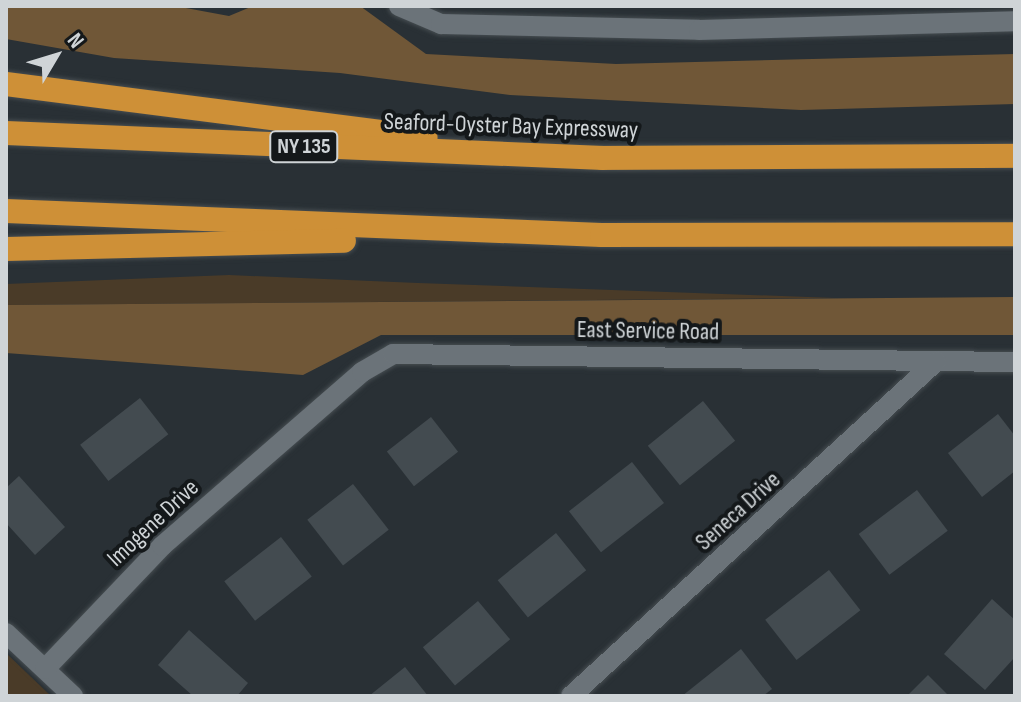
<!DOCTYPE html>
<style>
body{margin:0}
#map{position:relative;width:1021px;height:702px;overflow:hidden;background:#293035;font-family:"Sofia Sans Condensed",sans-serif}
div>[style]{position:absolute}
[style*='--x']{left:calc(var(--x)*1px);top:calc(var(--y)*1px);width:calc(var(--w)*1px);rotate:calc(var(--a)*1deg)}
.green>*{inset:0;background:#4a3b28}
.forest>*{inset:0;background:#705737}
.building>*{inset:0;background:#434b50;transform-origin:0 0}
.roads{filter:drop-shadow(0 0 2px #464d51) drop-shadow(0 0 2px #464d51)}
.minor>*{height:20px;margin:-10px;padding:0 10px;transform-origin:10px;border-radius:10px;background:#6b7379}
.highway>*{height:24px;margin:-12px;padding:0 12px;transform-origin:12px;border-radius:12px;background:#ce9037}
span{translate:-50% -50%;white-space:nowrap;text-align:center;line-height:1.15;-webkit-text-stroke:8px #14181a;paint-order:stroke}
.shield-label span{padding:2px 6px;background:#14181a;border:2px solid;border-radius:6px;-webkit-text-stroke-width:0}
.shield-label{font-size:22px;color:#cfd4d7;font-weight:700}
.street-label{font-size:24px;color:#cfd4d7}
.frame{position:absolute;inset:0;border:8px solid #cfd4d7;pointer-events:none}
.north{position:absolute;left:16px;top:16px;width:80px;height:80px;-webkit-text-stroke:6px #14181a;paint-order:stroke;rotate:52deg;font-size:22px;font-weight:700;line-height:32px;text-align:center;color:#cfd4d7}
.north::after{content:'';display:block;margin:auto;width:28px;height:36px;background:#cfd4d7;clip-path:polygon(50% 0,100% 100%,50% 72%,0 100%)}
</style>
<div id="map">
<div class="green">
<i style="clip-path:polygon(229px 275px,418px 283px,835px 298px,6px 305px,6px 284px)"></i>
<i style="clip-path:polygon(6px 653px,51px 696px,6px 696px)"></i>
</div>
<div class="forest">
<i style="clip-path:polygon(6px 6px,175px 6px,229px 16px,253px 6px,360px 6px,426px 54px,616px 64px,1015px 54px,1015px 104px,801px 110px,510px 95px,340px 73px,114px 58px,6px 39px)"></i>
<i style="clip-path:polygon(1015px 297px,1015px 335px,381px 335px,303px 375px,6px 353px,6px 305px)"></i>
</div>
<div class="building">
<i style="left:140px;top:398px;width:46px;height:76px;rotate:52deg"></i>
<i style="left:703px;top:401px;width:51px;height:71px;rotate:51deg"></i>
<i style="clip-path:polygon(998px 414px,1015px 436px,1015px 471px,982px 497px,948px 453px)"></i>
<i style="left:431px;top:417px;width:44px;height:56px;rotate:52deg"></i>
<i style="left:632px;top:462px;width:52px;height:80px;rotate:52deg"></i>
<i style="clip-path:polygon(19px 476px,65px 527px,35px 555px,6px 523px,6px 488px)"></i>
<i style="left:353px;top:484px;width:58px;height:58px;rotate:52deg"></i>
<i style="left:917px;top:490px;width:51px;height:73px;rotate:53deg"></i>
<i style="left:556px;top:533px;width:48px;height:75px;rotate:51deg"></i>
<i style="left:281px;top:537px;width:50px;height:72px;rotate:52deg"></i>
<i style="left:829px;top:570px;width:51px;height:81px;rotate:52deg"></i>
<i style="clip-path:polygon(992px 599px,1015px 620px,1015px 657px,985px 690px,944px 654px)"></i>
<i style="left:478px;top:601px;width:50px;height:72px;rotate:50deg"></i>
<i style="clip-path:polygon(189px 630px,248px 683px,237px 696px,193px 696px,158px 665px)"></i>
<i style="clip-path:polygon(741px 649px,772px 689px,763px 696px,682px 696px)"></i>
<i style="clip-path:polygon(405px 667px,428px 696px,369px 696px)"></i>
<i style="clip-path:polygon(928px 675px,949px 696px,907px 696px)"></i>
</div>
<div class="roads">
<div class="minor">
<i style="--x:399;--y:6;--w:46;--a:23.2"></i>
<i style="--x:441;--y:24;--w:258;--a:1.3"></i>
<i style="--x:699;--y:30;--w:316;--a:-1.6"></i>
<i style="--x:6;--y:633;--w:92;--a:43.2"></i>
<i style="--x:45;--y:669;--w:170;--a:-46.4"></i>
<i style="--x:162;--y:546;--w:265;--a:-41"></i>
<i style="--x:362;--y:372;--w:36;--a:-30"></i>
<i style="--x:393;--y:354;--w:622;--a:0.74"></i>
<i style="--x:571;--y:696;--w:495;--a:-42.5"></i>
</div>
<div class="highway">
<i style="--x:6;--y:84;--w:423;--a:7.3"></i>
<i style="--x:6;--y:133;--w:598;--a:2.4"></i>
<i style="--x:603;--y:158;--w:412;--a:-0.3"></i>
<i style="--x:6;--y:211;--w:596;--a:2.31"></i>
<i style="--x:602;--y:235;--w:413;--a:-0.1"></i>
<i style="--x:6;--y:249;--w:338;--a:-1.4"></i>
</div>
</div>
<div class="shield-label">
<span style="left:304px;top:147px">NY 135</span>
</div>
<div class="street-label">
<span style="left:511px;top:126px;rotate:2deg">Seaford-Oyster Bay Expressway</span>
<span style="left:648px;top:331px;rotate:1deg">East Service Road</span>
<span style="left:738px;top:511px;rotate:-42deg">Seneca Drive</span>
<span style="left:153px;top:523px;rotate:-43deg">Imogene Drive</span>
</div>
<div class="frame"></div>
<div class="north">N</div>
</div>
